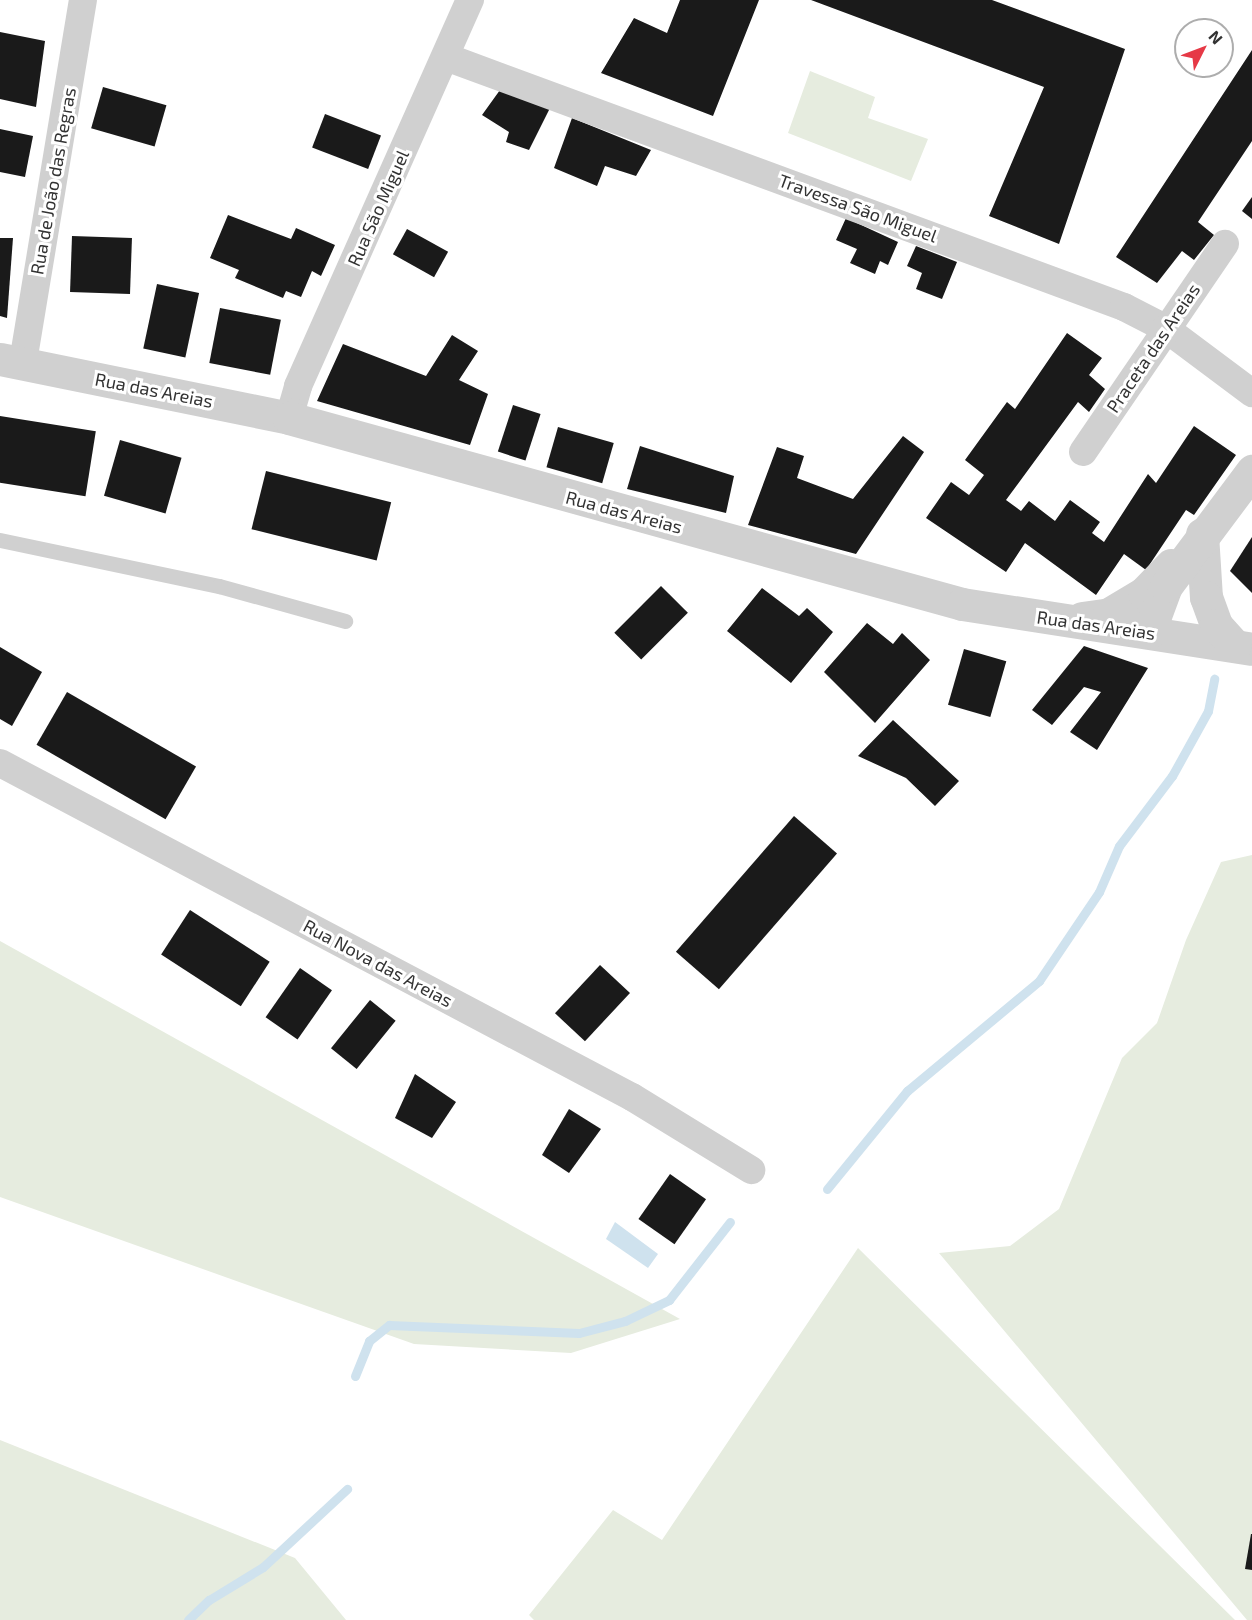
<!DOCTYPE html>
<meta charset="utf-8">
<style>
body{margin:0}
#map{position:relative;width:1252px;height:1620px;overflow:hidden;background:#fff;font-family:"Exo 2",sans-serif}
div>[style]{position:absolute}
[style*='--x']{left:calc(var(--x)*1px);top:calc(var(--y)*1px);width:calc(var(--w)*1px);rotate:calc(var(--a)*1deg)}
.green>*{inset:0;background:#e6ecdf}
.water>*{inset:0;background:#cfe2ee}
.stream>*{height:9px;margin:-4.5px;padding:0 4.5px;transform-origin:4.5px;border-radius:4.5px;background:#cfe2ee}
.building>*{inset:0;background:#1a1a1a;transform-origin:0 0}
.service>*{height:15px;margin:-7.5px;padding:0 7.5px;transform-origin:7.5px;border-radius:7.5px;background:#d0d0d0}
.minor>*{height:28px;margin:-14px;padding:0 14px;transform-origin:14px;border-radius:14px;background:#d0d0d0}
.tertiary>*{height:33px;margin:-16.5px;padding:0 16.5px;transform-origin:16.5px;border-radius:16.5px;background:#d0d0d0}
span{translate:-50% -50%;white-space:nowrap;text-align:center;line-height:1.15;-webkit-text-stroke:6px #fff;paint-order:stroke}
.street-label{font-size:18px;color:#333}
.north{position:absolute;left:1174px;top:18px;width:60px;height:60px;box-sizing:border-box;background:#fff;border:2px solid #adadad;border-radius:50%;rotate:48deg;font-size:16px;font-weight:700;line-height:24px;text-align:center;color:#333}
.north::after{content:'';display:block;margin:auto;width:21px;height:27px;background:#e63946;clip-path:polygon(50% 0,100% 100%,50% 72%,0 100%)}
</style>
<div id="map">
<div class="green">
<i style="clip-path:polygon(810px 71px,875px 97px,868px 118px,928px 139px,911px 181px,788px 133px)"></i>
<i style="clip-path:polygon(1252px 855px,1252px 1620px,1247px 1620px,939px 1253px,1010px 1246px,1059px 1209px,1122px 1058px,1157px 1023px,1186px 940px,1221px 862px)"></i>
<i style="clip-path:polygon(0 941px,680px 1319px,571px 1353px,414px 1344px,0 1197px)"></i>
<i style="clip-path:polygon(858px 1248px,1235px 1620px,534px 1620px,529px 1615px,613px 1510px,662px 1540px)"></i>
<i style="clip-path:polygon(0 1440px,295px 1558px,346px 1620px,0 1620px)"></i>
</div>
<div class="water">
<i style="clip-path:polygon(615px 1222px,658px 1254px,648px 1268px,606px 1239px)"></i>
</div>
<div class="stream">
<i style="--x:827;--y:1189;--w:127;--a:-50.8"></i>
<i style="--x:907;--y:1091;--w:172;--a:-39.8"></i>
<i style="--x:1039;--y:981;--w:107;--a:-56"></i>
<i style="--x:1099;--y:892;--w:50;--a:-66.5"></i>
<i style="--x:1119;--y:846;--w:88;--a:-52.9"></i>
<i style="--x:1172;--y:776;--w:74;--a:-61"></i>
<i style="--x:1208;--y:711;--w:33;--a:-79"></i>
<i style="--x:355;--y:1376;--w:38;--a:-68"></i>
<i style="--x:369;--y:1341;--w:26;--a:-39"></i>
<i style="--x:389;--y:1325;--w:190;--a:2.4"></i>
<i style="--x:579;--y:1333;--w:48;--a:-14.6"></i>
<i style="--x:625;--y:1321;--w:49;--a:-25.5"></i>
<i style="--x:669;--y:1300;--w:99;--a:-52"></i>
<i style="--x:188;--y:1620;--w:29;--a:-44"></i>
<i style="--x:209;--y:1600;--w:63;--a:-31.4"></i>
<i style="--x:263;--y:1567;--w:115;--a:-42.9"></i>
</div>
<div class="building">
<i style="clip-path:polygon(680px 0,759px 0,713px 116px,601px 73px,634px 18px,667px 33px)"></i>
<i style="clip-path:polygon(811px 0,992px 0,1125px 49px,1059px 244px,989px 216px,1044px 87px)"></i>
<i style="clip-path:polygon(0 32px,45px 41px,36px 107px,0 99px)"></i>
<i style="clip-path:polygon(1252px 50px,1252px 141px,1198px 222px,1214px 235px,1194px 260px,1182px 251px,1157px 283px,1116px 257px)"></i>
<i style="left:103px;top:87px;width:66px;height:43px;rotate:16deg"></i>
<i style="clip-path:polygon(500px 90px,551px 106px,529px 150px,506px 142px,509px 132px,482px 115px)"></i>
<i style="left:325px;top:114px;width:60px;height:36px;rotate:21deg"></i>
<i style="clip-path:polygon(572px 118px,651px 150px,636px 176px,605px 166px,597px 186px,554px 168px)"></i>
<i style="clip-path:polygon(0 129px,33px 136px,25px 177px,0 172px)"></i>
<i style="clip-path:polygon(1252px 197px,1252px 219px,1242px 211px)"></i>
<i style="clip-path:polygon(228px 215px,291px 239px,296px 228px,335px 245px,321px 276px,312px 271px,301px 297px,286px 291px,283px 298px,235px 278px,239px 270px,210px 258px)"></i>
<i style="clip-path:polygon(846px 218px,898px 242px,888px 265px,880px 261px,875px 274px,850px 263px,857px 249px,836px 240px)"></i>
<i style="left:407px;top:229px;width:47px;height:29px;rotate:29deg"></i>
<i style="left:72px;top:236px;width:60px;height:56px;rotate:2deg"></i>
<i style="clip-path:polygon(0 238px,13px 238px,7px 318px,0 316px)"></i>
<i style="clip-path:polygon(916px 246px,957px 262px,942px 299px,916px 289px,922px 273px,907px 266px)"></i>
<i style="left:157px;top:284px;width:43px;height:66px;rotate:12deg"></i>
<i style="left:220px;top:308px;width:62px;height:56px;rotate:11deg"></i>
<i style="clip-path:polygon(1067px 333px,1102px 358px,1089px 375px,1105px 389px,1089px 412px,1078px 402px,1006px 500px,1021px 511px,1029px 501px,1055px 521px,1070px 500px,1100px 522px,1092px 533px,1104px 542px,1148px 474px,1156px 483px,1194px 426px,1236px 455px,1194px 515px,1186px 510px,1146px 570px,1124px 554px,1096px 595px,1025px 543px,1006px 572px,926px 518px,951px 482px,969px 495px,984px 475px,965px 460px,1007px 402px,1015px 409px)"></i>
<i style="clip-path:polygon(452px 335px,478px 351px,459px 380px,488px 394px,470px 445px,317px 401px,343px 344px,426px 376px)"></i>
<i style="left:513px;top:405px;width:29px;height:49px;rotate:18deg"></i>
<i style="left:0;top:416px;width:97px;height:66px;rotate:9deg"></i>
<i style="left:558px;top:427px;width:58px;height:42px;rotate:16deg"></i>
<i style="clip-path:polygon(903px 436px,924px 452px,856px 554px,748px 525px,777px 447px,804px 456px,797px 478px,853px 499px)"></i>
<i style="left:120px;top:440px;width:64px;height:58px;rotate:16deg"></i>
<i style="clip-path:polygon(640px 446px,734px 476px,726px 513px,627px 489px)"></i>
<i style="left:266px;top:471px;width:129px;height:60px;rotate:14deg"></i>
<i style="clip-path:polygon(1252px 537px,1252px 593px,1230px 571px)"></i>
<i style="left:661px;top:586px;width:38px;height:66px;rotate:45deg"></i>
<i style="clip-path:polygon(762px 588px,799px 616px,807px 608px,833px 632px,791px 683px,727px 631px)"></i>
<i style="clip-path:polygon(867px 623px,893px 644px,902px 633px,930px 660px,875px 723px,824px 672px)"></i>
<i style="clip-path:polygon(1084px 646px,1148px 668px,1097px 750px,1070px 732px,1101px 692px,1084px 687px,1052px 725px,1032px 710px)"></i>
<i style="clip-path:polygon(0 647px,42px 672px,12px 726px,0 719px)"></i>
<i style="left:964px;top:649px;width:44px;height:58px;rotate:16deg"></i>
<i style="left:67px;top:692px;width:149px;height:61px;rotate:30deg"></i>
<i style="clip-path:polygon(893px 720px,959px 781px,935px 806px,906px 778px,858px 756px)"></i>
<i style="left:794px;top:816px;width:57px;height:180px;rotate:41deg"></i>
<i style="left:190px;top:910px;width:95px;height:53px;rotate:33deg"></i>
<i style="left:600px;top:965px;width:41px;height:66px;rotate:43deg"></i>
<i style="left:300px;top:968px;width:39px;height:60px;rotate:35deg"></i>
<i style="left:370px;top:1000px;width:33px;height:62px;rotate:39deg"></i>
<i style="clip-path:polygon(415px 1074px,456px 1102px,432px 1138px,395px 1118px)"></i>
<i style="clip-path:polygon(569px 1109px,601px 1129px,569px 1173px,542px 1155px)"></i>
<i style="left:670px;top:1174px;width:44px;height:55px;rotate:35deg"></i>
<i style="clip-path:polygon(1251px 1534px,1252px 1534px,1252px 1570px,1245px 1569px)"></i>
</div>
<div class="service">
<i style="--x:0;--y:540;--w:224;--a:11.9"></i>
<i style="--x:219;--y:586;--w:131;--a:15.5"></i>
</div>
<div class="minor">
<i style="--x:446;--y:57;--w:723;--a:20.24"></i>
<i style="--x:1124;--y:307;--w:46;--a:27.1"></i>
<i style="--x:1165;--y:328;--w:109;--a:36.8"></i>
<i style="--x:23;--y:362;--w:367;--a:-80.6"></i>
<i style="--x:289;--y:418;--w:33;--a:-74"></i>
<i style="--x:298;--y:386;--w:423;--a:-66"></i>
<i style="--x:1083;--y:452;--w:252;--a:-55.7"></i>
<i style="--x:0;--y:763;--w:715;--a:27.86"></i>
<i style="--x:632;--y:1097;--w:140;--a:31.5"></i>
</div>
<div class="tertiary">
<i style="--x:0;--y:359;--w:295;--a:11.5"></i>
<i style="--x:289;--y:418;--w:698;--a:15.45"></i>
<i style="--x:962;--y:604;--w:293;--a:8.8"></i>
<i style="--x:1202;--y:534;--w:63;--a:86.4"></i>
<i style="--x:1206;--y:597;--w:30;--a:70"></i>
<i style="--x:1216;--y:625;--w:28;--a:48"></i>
<i style="--x:1082;--y:618;--w:27;--a:-8"></i>
<i style="--x:1109;--y:614;--w:41;--a:-31"></i>
<i style="--x:1144;--y:593;--w:39;--a:-46"></i>
<i style="--x:1149;--y:632;--w:49;--a:-69.7"></i>
<i style="--x:1166;--y:586;--w:144;--a:-53.2"></i>
</div>
<div class="street-label">
<span style="left:53px;top:181px;rotate:-80deg">Rua de João das Regras</span>
<span style="left:378px;top:208px;rotate:-66deg">Rua São Miguel</span>
<span style="left:858px;top:208px;rotate:20deg">Travessa São Miguel</span>
<span style="left:1153px;top:348px;rotate:-56deg">Praceta das Areias</span>
<span style="left:154px;top:390px;rotate:11deg">Rua das Areias</span>
<span style="left:624px;top:512px;rotate:15deg">Rua das Areias</span>
<span style="left:1096px;top:625px;rotate:8deg">Rua das Areias</span>
<span style="left:378px;top:963px;rotate:28deg">Rua Nova das Areias</span>
</div>
<div class="north">N</div>
</div>
